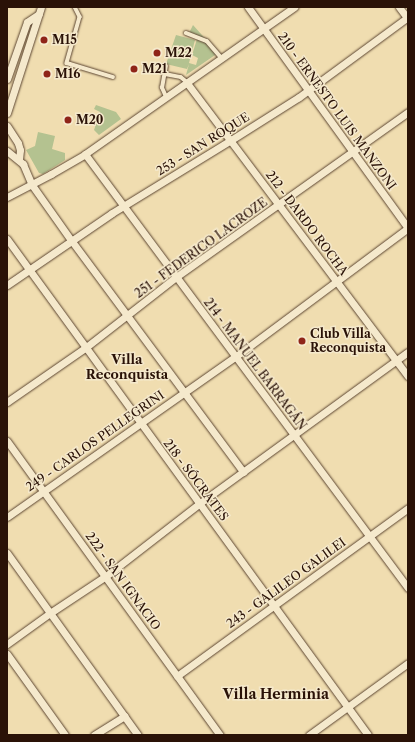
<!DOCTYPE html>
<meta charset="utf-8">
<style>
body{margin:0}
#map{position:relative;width:415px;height:742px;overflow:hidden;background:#f0ddb0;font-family:"Libre Caslon Text",serif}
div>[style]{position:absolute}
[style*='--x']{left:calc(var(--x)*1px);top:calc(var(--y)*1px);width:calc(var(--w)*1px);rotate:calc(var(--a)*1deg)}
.green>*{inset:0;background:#b4c290}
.roads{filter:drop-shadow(0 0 1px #5c4531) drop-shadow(0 0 1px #5c4531)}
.lane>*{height:3.5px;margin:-1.75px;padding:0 1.75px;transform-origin:1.75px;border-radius:1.75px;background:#f5e9cc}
.street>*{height:7px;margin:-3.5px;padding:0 3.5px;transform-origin:3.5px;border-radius:3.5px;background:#f5e9cc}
.dots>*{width:11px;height:11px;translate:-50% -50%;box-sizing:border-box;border:2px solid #f5e9cc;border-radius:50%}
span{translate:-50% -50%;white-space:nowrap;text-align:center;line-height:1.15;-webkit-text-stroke:3px #f5e9cc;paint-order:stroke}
.poi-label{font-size:12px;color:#2a1207;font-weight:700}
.left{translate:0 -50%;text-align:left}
.street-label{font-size:12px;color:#2a1207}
.neighbourhood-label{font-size:13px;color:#2a1207;font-weight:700}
.quarter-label{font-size:14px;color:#2a1207;font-weight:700}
.frame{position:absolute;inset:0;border:8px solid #2a1207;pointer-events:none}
</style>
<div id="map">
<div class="green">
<i style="clip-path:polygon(193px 25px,218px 53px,186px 75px,189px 64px,187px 69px,166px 64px,176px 35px,195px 40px,189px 63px,196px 65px,198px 58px,192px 55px,197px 39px,188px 35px)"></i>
<i style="clip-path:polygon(96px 105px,116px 112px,121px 119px,99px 135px,94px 130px,100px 112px,94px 109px)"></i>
<i style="clip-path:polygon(38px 132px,55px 136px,52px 149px,65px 153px,65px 160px,43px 174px,39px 173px,26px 150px,35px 146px)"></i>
</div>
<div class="roads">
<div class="lane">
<i style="--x:75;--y:7;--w:11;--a:63"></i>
<i style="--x:80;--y:17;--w:48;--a:105.8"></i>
<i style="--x:67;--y:63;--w:48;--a:16.9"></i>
<i style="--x:186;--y:33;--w:22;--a:21"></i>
<i style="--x:207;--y:41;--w:21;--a:49"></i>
<i style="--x:165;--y:74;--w:16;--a:11"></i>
<i style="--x:181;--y:77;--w:8;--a:40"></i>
<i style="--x:166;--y:97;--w:10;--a:-114"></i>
<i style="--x:162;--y:88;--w:22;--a:-80"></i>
</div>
<div class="street">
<i style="--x:248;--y:7;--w:273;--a:54.1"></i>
<i style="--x:399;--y:7;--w:15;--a:53"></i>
<i style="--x:7;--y:79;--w:60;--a:-70.7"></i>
<i style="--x:27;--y:22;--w:14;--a:-34"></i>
<i style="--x:187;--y:83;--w:367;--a:53"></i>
<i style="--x:7;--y:113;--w:111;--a:-72.2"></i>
<i style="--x:7;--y:126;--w:20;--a:57"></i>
<i style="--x:18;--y:143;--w:7;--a:74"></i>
<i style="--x:20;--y:150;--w:9;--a:96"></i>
<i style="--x:7;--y:151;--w:21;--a:39"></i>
<i style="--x:23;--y:164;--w:23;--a:67"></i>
<i style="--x:32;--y:185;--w:67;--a:54.7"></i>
<i style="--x:71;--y:240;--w:289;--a:53.4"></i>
<i style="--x:85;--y:154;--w:541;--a:53.34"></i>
<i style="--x:7;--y:197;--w:50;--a:-27.6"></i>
<i style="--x:51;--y:174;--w:39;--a:-30"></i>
<i style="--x:85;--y:154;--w:256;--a:-35.1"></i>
<i style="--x:7;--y:239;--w:613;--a:53.95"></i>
<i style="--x:7;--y:285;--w:127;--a:-34.4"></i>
<i style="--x:112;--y:213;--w:140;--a:-31.5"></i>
<i style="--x:231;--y:140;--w:80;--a:-32.3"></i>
<i style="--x:299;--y:97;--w:135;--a:-36.3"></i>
<i style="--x:7;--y:402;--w:95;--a:-34.7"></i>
<i style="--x:85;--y:348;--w:115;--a:-38"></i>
<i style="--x:176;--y:277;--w:285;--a:-35.4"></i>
<i style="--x:7;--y:441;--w:363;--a:54.1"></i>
<i style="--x:7;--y:517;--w:279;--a:-35.1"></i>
<i style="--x:235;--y:357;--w:216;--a:-36.7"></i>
<i style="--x:7;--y:553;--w:224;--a:54.3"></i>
<i style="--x:7;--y:644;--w:53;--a:-35.8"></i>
<i style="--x:50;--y:613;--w:67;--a:-33.5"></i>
<i style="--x:106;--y:576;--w:119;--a:-37.8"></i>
<i style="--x:200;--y:503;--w:257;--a:-36"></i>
<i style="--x:7;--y:654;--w:100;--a:54.4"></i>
<i style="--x:177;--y:676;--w:286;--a:-36"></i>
<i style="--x:94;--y:735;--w:36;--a:-32"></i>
<i style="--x:309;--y:735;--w:122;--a:-36"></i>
</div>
</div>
<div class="dots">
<i style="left:44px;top:40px;background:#8f2418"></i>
<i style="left:157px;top:53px;background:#8f2418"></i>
<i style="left:134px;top:69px;background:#8f2418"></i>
<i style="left:47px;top:74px;background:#8f2418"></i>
<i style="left:68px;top:120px;background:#8f2418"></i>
<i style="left:302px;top:341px;background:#8f2418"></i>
</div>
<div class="poi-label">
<span class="left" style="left:52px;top:40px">M15</span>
<span class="left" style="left:165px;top:53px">M22</span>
<span class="left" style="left:142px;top:69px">M21</span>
<span class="left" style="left:55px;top:74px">M16</span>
<span class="left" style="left:76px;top:120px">M20</span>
<span class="left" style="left:310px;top:341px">Club Villa<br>Reconquista</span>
</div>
<div class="street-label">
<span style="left:337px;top:111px;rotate:54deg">210 - ERNESTO LUIS MANZONI</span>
<span style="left:203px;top:144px;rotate:-32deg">253 - SAN ROQUE</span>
<span style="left:307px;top:223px;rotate:53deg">212 - DARDO ROCHA</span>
<span style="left:201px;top:248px;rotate:-36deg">251 - FEDERICO LACROZE</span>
<span style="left:255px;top:364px;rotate:53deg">214 - MANUEL BARRAGÁN</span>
<span style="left:95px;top:441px;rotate:-35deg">249 - CARLOS PELLEGRINI</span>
<span style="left:196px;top:480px;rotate:53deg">218 - SÓCRATES</span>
<span style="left:123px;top:581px;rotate:54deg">222 - SAN IGNACIO</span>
<span style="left:286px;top:583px;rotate:-36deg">243 - GALILEO GALILEI</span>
</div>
<div class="neighbourhood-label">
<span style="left:127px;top:367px">Villa<br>Reconquista</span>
</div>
<div class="quarter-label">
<span style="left:276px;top:694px">Villa Herminia</span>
</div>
<div class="frame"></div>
</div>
